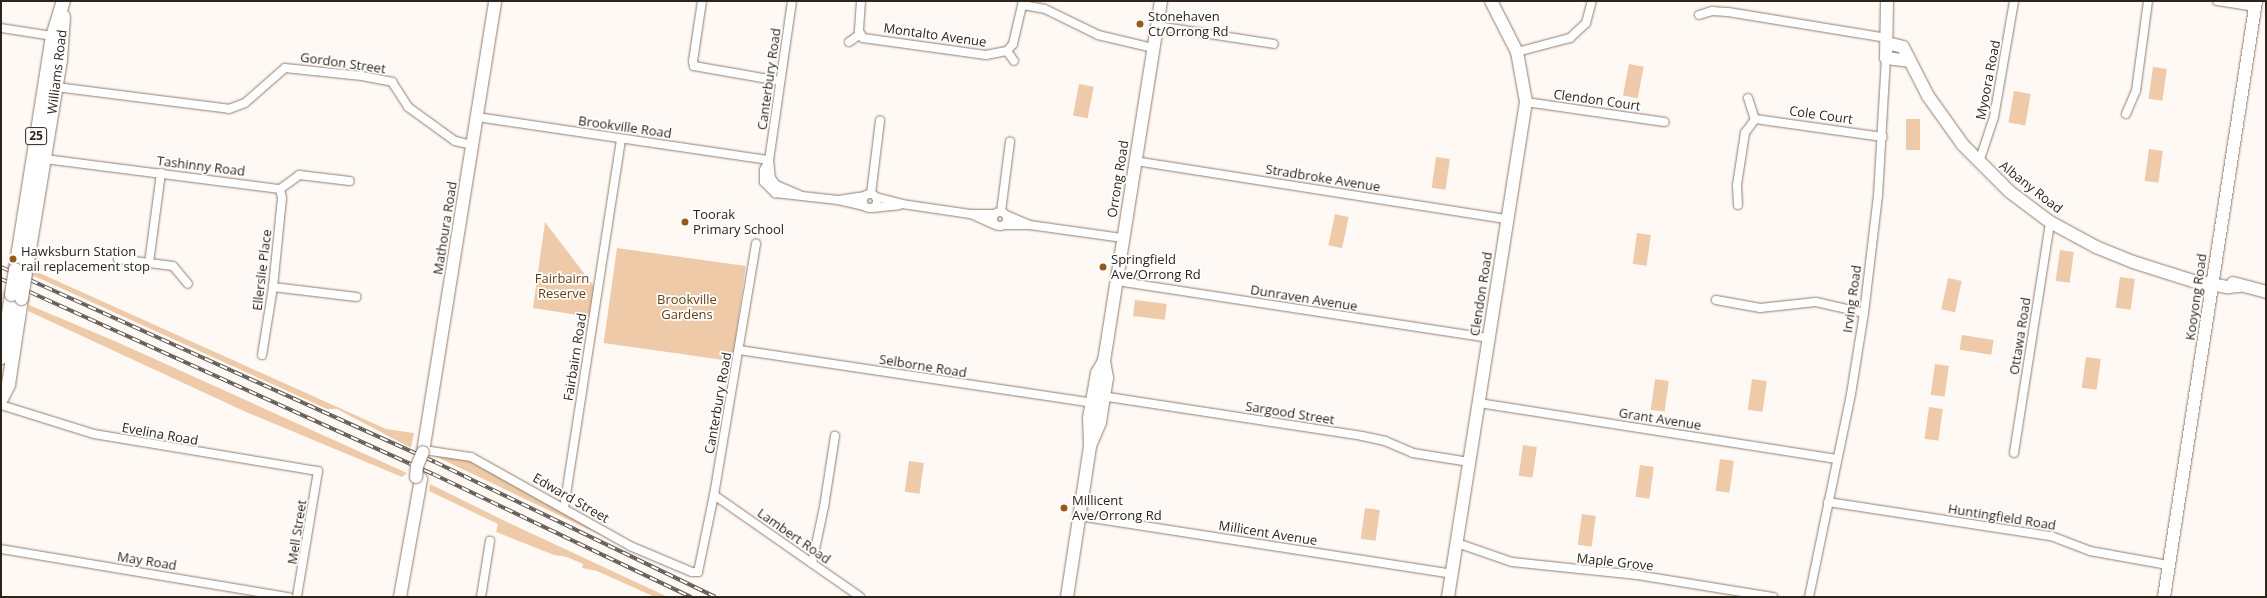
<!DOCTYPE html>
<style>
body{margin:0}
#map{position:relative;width:2267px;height:598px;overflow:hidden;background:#fef9f5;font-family:"Open Sans",sans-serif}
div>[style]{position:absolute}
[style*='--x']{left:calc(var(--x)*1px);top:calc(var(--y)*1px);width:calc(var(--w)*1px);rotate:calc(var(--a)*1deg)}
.green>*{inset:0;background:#efcaa9;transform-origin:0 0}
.roads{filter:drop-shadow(0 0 1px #927d6a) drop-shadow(0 0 1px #927d6a)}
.street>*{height:8px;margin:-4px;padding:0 4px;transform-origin:4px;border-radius:4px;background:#fff}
.street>.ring{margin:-4px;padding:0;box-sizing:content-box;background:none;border:8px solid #fff;border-radius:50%}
.secondary>*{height:12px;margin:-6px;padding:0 6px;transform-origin:6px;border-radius:6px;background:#fff}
.primary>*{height:13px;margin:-6.5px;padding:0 6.5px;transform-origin:6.5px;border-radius:6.5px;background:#fff}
.rail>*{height:4px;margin-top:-2px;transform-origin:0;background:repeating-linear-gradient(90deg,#fff 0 8px,#5e564f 0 16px);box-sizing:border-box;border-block:1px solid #5e564f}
.bridges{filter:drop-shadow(0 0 1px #927d6a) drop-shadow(0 0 1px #927d6a)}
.secondary-bridge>*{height:12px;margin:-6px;padding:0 6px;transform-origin:6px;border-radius:6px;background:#fff}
.primary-bridge>*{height:13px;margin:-6.5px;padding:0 6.5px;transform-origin:6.5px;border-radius:6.5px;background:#fff}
.dots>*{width:11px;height:11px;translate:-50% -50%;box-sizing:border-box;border:2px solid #fff;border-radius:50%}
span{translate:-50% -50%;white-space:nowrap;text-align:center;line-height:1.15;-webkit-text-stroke:3.5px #fff;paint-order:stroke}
.shield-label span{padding:1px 3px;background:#fff;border:1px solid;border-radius:3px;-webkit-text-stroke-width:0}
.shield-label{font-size:12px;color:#2d241c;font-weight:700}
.poi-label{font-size:13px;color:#2d241c}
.left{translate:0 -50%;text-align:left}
.street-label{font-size:13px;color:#2d241c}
.park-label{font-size:13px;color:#673d10}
.frame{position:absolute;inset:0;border:2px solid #2d241c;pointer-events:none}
</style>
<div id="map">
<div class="green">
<i style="left:1629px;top:64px;width:15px;height:32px;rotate:11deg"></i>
<i style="left:2153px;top:67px;width:14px;height:32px;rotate:8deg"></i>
<i style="left:1079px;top:84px;width:15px;height:32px;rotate:11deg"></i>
<i style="left:2014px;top:91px;width:17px;height:32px;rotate:10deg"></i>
<i style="left:1906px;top:119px;width:14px;height:31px"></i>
<i style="left:2149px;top:149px;width:14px;height:32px;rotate:8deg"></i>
<i style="left:1436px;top:157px;width:14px;height:31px;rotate:8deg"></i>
<i style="left:1335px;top:214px;width:14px;height:32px;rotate:12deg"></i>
<i style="clip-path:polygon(545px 222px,596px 289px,591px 317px,533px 308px)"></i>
<i style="left:1637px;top:233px;width:14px;height:31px;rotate:8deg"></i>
<i style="left:617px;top:248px;width:130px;height:96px;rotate:8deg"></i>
<i style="left:2060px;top:250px;width:14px;height:31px;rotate:8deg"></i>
<i style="clip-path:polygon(35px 271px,386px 429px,414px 433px,411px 448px,337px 409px,327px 409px,43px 280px,34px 276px)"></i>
<i style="left:2120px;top:277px;width:15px;height:31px;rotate:8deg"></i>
<i style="left:1948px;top:278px;width:14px;height:32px;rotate:12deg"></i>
<i style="left:1135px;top:300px;width:32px;height:16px;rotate:7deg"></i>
<i style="clip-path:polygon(29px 305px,117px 342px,407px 473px,402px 477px,246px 412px,28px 311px)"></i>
<i style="left:1962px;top:335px;width:32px;height:15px;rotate:9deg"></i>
<i style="left:2086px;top:357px;width:15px;height:31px;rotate:8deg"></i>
<i style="left:1935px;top:364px;width:14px;height:31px;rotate:8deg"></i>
<i style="left:1655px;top:379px;width:14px;height:31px;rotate:8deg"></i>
<i style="left:1752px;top:379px;width:15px;height:31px;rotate:8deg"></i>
<i style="left:1929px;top:407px;width:14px;height:32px;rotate:8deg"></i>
<i style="left:1523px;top:445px;width:14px;height:31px;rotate:8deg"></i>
<i style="clip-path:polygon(448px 455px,472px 462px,617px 543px,435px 456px)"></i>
<i style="left:1720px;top:459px;width:14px;height:32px;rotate:8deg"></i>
<i style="left:909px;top:461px;width:15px;height:31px;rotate:8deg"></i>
<i style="left:1640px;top:465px;width:14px;height:32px;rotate:8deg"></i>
<i style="clip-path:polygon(430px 484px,507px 522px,668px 597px,655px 597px,597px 571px,582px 568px,583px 564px,567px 557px,554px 555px,496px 532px,498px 524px,429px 491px)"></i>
<i style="left:1365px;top:508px;width:15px;height:31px;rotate:8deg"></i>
<i style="left:1582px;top:514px;width:14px;height:31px;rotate:8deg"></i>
</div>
<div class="roads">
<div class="street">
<i style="--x:702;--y:1;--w:61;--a:98.5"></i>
<i style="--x:693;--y:61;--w:5;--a:79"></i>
<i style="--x:694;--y:66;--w:87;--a:9.9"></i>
<i style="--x:792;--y:1;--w:161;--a:98.2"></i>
<i style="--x:769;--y:160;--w:18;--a:84"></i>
<i style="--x:771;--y:178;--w:9;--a:54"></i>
<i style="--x:776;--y:185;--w:25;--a:23"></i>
<i style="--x:861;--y:1;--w:30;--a:94"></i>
<i style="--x:859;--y:31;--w:8;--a:60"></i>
<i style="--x:863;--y:38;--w:124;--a:7.9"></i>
<i style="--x:986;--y:55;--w:21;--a:-11"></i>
<i style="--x:1007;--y:51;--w:9;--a:-49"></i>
<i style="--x:1013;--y:44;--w:44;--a:-76.9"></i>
<i style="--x:2217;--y:1;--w:38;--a:9"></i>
<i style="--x:1023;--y:5;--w:22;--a:10"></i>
<i style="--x:1045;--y:9;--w:59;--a:26.1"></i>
<i style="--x:1098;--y:35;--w:57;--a:13.3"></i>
<i style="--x:1699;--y:15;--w:14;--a:-17"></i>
<i style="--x:1712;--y:11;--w:16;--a:4"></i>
<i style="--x:1728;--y:12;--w:161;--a:9.3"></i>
<i style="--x:1157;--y:26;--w:118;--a:8.7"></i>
<i style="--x:1;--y:28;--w:52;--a:8.9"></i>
<i style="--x:849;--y:42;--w:12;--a:-35"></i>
<i style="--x:1007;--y:51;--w:12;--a:55"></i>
<i style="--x:1517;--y:52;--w:55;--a:-14.8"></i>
<i style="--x:1570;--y:38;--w:22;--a:-43"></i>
<i style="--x:1586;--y:23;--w:23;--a:-75"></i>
<i style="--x:56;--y:87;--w:174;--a:7.2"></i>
<i style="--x:229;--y:109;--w:17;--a:-21"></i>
<i style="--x:245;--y:103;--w:53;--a:-41.2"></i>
<i style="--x:285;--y:68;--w:77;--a:5.9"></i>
<i style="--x:362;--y:76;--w:31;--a:11"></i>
<i style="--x:392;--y:82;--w:30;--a:57"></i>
<i style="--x:408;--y:107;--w:58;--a:35.9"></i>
<i style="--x:455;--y:141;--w:18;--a:13"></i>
<i style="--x:1748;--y:98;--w:22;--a:72"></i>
<i style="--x:1755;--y:119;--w:129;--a:8"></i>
<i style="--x:1526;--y:102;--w:140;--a:8.2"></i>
<i style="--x:2126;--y:114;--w:25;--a:-67"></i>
<i style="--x:2136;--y:91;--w:91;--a:-82.4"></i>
<i style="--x:477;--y:117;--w:295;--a:8.4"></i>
<i style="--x:45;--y:159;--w:237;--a:7.3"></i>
<i style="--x:280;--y:189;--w:24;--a:-36"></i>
<i style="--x:299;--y:175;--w:51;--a:6.7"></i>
<i style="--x:769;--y:160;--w:11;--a:117"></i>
<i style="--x:764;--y:170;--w:12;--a:90"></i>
<i style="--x:764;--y:182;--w:16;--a:45"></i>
<i style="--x:775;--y:193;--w:63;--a:6.3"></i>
<i style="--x:838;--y:200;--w:27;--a:13"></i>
<i style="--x:1135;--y:161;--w:376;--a:8.9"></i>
<i style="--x:1979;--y:162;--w:47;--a:-71.6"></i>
<i style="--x:1994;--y:117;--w:118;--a:-80.2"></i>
<i class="ring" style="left:863px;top:194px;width:6px;height:6px"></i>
<i style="--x:871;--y:194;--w:74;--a:-83"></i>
<i style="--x:876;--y:197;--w:27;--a:15"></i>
<i style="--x:902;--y:204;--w:69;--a:8.4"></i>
<i style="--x:970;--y:214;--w:24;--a:0"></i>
<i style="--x:839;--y:200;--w:26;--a:-9"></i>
<i style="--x:1738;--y:205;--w:20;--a:-93"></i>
<i style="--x:1737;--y:185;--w:53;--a:-81.3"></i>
<i style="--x:1745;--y:133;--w:17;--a:-54"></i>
<i style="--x:872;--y:208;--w:27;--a:-6"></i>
<i style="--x:1001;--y:212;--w:71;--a:-82.7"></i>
<i class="ring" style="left:993px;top:212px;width:6px;height:6px"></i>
<i style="--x:971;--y:214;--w:27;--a:24"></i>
<i style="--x:1006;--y:215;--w:25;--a:23"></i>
<i style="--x:1004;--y:225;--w:26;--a:0"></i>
<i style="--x:1030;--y:225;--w:94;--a:8"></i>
<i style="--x:118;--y:259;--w:55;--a:7.3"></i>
<i style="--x:173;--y:266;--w:23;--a:50"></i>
<i style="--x:149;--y:263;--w:91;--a:-82.4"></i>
<i style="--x:1116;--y:281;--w:377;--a:8.7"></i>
<i style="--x:273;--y:287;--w:84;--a:6.9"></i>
<i style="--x:1716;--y:300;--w:45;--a:10.3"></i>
<i style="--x:1760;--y:308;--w:56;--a:-6.1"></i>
<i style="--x:1816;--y:302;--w:49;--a:12.9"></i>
<i style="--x:739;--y:350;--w:352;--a:8.5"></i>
<i style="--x:1087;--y:402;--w:22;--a:-13"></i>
<i style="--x:1108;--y:397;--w:257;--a:8.7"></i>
<i style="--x:1362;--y:436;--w:24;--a:12"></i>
<i style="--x:1385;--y:441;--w:30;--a:23"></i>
<i style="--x:1413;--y:453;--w:57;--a:9.1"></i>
<i style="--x:262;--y:355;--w:69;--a:-80.8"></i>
<i style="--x:273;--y:287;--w:89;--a:-84.2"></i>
<i style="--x:282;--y:198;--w:9;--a:-103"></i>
<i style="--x:1479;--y:403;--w:362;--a:8.9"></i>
<i style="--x:1;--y:405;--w:97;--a:17.3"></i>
<i style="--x:94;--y:434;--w:227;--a:9.4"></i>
<i style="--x:318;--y:471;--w:128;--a:99.5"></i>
<i style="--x:424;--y:450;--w:48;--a:8.5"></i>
<i style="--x:471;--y:457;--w:182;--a:29.2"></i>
<i style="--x:630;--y:546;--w:67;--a:22.8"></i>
<i style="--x:692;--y:572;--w:6;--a:0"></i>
<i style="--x:698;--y:572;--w:79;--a:-78.3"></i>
<i style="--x:714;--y:495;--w:255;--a:-80.5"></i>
<i style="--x:2014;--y:453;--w:234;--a:-81.1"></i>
<i style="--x:714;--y:495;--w:178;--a:34.9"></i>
<i style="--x:1828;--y:502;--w:226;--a:8.7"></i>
<i style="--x:2051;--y:536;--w:42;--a:21"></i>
<i style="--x:2090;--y:551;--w:79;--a:10.2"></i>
<i style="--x:564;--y:508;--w:373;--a:-81.2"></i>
<i style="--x:1079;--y:516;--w:377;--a:8.8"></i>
<i style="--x:1457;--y:543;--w:58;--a:19.1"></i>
<i style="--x:1512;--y:562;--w:126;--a:5.9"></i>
<i style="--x:1637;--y:575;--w:138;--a:9.2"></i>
<i style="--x:1;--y:549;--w:292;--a:9.5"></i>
<i style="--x:812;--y:563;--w:57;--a:-77.9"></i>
<i style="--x:824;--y:507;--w:72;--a:-81.2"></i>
<i style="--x:481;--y:597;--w:57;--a:-80.9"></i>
<i style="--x:1809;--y:597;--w:207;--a:-78.3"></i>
<i style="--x:1851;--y:394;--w:82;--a:-80.9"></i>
<i style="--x:1864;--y:313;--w:118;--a:-83.2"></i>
<i style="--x:1878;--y:196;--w:138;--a:-86.7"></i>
</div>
<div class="secondary">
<i style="--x:1887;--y:1;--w:57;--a:91"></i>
<i style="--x:1886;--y:58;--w:23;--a:7"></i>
<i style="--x:1887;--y:43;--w:16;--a:14"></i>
<i style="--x:1903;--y:47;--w:55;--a:63"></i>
<i style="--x:1928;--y:96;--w:60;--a:54.5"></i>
<i style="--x:1963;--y:145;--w:66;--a:45"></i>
<i style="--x:2010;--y:192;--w:50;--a:36.9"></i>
<i style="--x:2050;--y:222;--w:52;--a:28.5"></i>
<i style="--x:2096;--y:247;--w:40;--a:22"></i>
<i style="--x:2133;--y:262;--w:63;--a:17.6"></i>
<i style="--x:2193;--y:281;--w:36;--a:10"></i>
<i style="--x:2228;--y:287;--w:11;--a:-5"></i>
<i style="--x:2233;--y:283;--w:34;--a:15"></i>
<i style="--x:1090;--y:446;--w:26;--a:-67"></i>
<i style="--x:1100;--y:422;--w:45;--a:-81"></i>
<i style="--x:1107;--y:378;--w:17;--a:-100"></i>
<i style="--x:1104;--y:361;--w:364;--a:-81"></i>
<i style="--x:423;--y:452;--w:457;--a:-80.9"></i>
<i style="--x:400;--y:597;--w:120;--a:-79.9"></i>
<i style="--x:1067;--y:597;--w:153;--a:-81.3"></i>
<i style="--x:1090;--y:446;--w:28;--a:-92"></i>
<i style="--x:1089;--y:418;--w:46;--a:-79.9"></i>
<i style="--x:1097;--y:373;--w:14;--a:-60"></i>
<i style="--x:1448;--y:597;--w:501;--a:-81.05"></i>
<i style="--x:1526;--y:102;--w:51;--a:-100.2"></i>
<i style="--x:1517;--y:52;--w:57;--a:-117"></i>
<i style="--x:2164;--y:597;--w:603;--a:-81.22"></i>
</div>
<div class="primary">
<i style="--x:15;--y:269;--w:236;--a:-81"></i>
<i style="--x:52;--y:36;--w:37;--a:-73"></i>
<i style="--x:25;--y:273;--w:216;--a:-80.7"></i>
<i style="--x:60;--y:60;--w:44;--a:-86.1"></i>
<i style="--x:1;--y:357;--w:64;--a:-81"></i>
<i style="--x:1;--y:398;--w:16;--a:-63"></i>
<i style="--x:8;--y:384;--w:87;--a:-81.4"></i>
</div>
</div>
<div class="rail">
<i style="--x:1;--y:267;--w:476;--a:24.2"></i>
<i style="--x:435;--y:462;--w:311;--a:25.7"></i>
<i style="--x:1;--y:279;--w:474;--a:24.3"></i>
<i style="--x:433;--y:474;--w:286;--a:25.5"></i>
</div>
<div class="bridges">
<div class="secondary-bridge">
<i style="--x:416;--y:477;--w:11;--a:-85"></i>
<i style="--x:417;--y:466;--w:15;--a:-67"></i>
</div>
<div class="primary-bridge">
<i style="--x:11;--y:294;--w:25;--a:-81"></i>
<i style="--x:21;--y:298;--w:25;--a:-81"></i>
</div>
</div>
<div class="dots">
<i style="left:1140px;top:24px;background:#965b1a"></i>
<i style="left:685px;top:222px;background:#965b1a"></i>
<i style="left:13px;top:259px;background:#965b1a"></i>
<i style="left:1103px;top:267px;background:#965b1a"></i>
<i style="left:1064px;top:508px;background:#965b1a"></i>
</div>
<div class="shield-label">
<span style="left:36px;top:136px">25</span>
</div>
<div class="poi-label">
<span class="left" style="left:1148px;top:24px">Stonehaven<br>Ct/Orrong Rd</span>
<span class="left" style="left:693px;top:222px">Toorak<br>Primary School</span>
<span class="left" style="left:21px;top:259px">Hawksburn Station<br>rail replacement stop</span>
<span class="left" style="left:1111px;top:267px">Springfield<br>Ave/Orrong Rd</span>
<span class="left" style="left:1072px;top:508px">Millicent<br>Ave/Orrong Rd</span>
</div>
<div class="street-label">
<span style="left:935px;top:35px;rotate:8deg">Montalto Avenue</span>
<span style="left:343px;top:63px;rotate:8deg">Gordon Street</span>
<span style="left:57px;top:72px;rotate:-83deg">Williams Road</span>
<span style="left:769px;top:79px;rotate:-82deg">Canterbury Road</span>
<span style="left:1988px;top:80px;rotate:-79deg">Myoora Road</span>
<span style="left:1597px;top:100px;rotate:8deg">Clendon Court</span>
<span style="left:1821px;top:115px;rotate:8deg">Cole Court</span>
<span style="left:625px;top:127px;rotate:8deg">Brookville Road</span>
<span style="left:201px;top:166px;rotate:7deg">Tashinny Road</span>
<span style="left:1323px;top:178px;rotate:9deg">Stradbroke Avenue</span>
<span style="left:1118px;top:179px;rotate:-81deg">Orrong Road</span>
<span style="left:2031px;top:187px;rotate:38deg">Albany Road</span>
<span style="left:445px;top:228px;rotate:-81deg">Mathoura Road</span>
<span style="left:262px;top:270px;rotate:-83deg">Ellerslie Place</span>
<span style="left:1481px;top:294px;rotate:-81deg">Clendon Road</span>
<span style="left:2196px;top:297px;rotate:-82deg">Kooyong Road</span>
<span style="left:1304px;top:298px;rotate:9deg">Dunraven Avenue</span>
<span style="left:1852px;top:299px;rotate:-82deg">Irving Road</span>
<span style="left:2020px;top:336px;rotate:-81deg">Ottawa Road</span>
<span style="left:575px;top:357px;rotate:-81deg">Fairbairn Road</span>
<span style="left:923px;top:366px;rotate:9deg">Selborne Road</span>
<span style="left:718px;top:403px;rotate:-80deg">Canterbury Road</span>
<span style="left:1290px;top:413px;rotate:9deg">Sargood Street</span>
<span style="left:1660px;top:419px;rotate:9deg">Grant Avenue</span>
<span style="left:160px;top:434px;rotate:10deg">Evelina Road</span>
<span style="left:571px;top:498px;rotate:30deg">Edward Street</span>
<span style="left:2002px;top:517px;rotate:9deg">Huntingfield Road</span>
<span style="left:297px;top:532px;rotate:-81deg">Mell Street</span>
<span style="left:1268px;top:533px;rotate:9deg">Millicent Avenue</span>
<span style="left:794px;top:536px;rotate:35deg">Lambert Road</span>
<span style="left:147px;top:561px;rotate:9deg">May Road</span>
<span style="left:1615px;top:562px;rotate:6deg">Maple Grove</span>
</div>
<div class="park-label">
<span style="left:562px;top:286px">Fairbairn<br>Reserve</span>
<span style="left:687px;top:307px">Brookville<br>Gardens</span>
</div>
<div class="frame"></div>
</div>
